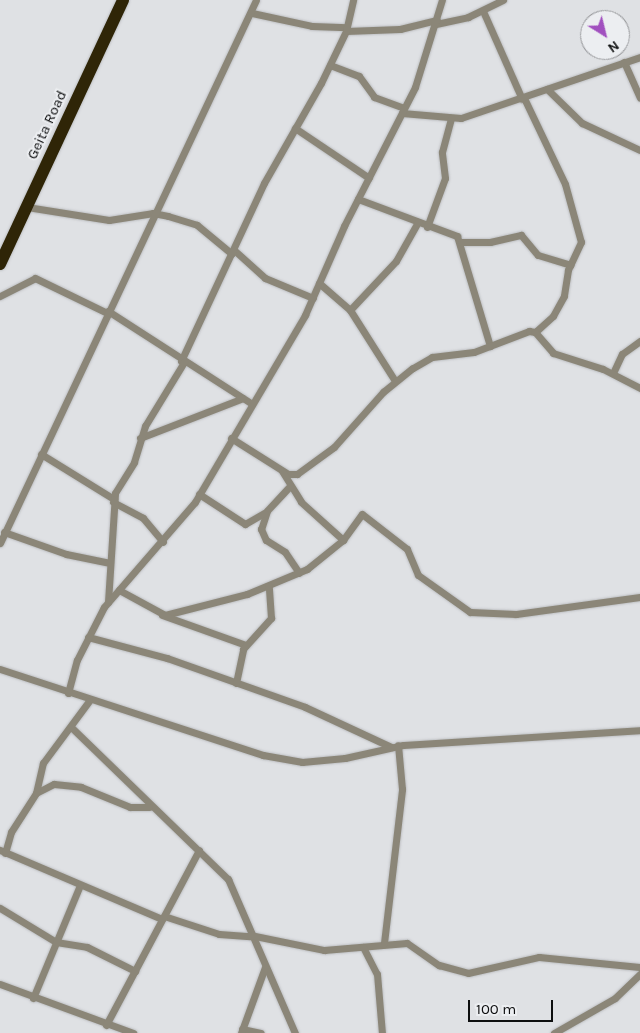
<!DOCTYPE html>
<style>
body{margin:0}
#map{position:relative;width:640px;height:1033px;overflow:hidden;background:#dfe1e4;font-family:Karla,sans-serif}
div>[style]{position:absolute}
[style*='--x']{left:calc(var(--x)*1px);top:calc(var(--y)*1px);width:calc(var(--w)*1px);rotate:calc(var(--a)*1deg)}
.roads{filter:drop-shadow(0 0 1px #bdbfc2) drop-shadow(0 0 1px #bdbfc2)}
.street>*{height:7px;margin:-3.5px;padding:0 3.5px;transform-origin:3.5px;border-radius:3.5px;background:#8b8678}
.highway>*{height:12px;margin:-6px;padding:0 6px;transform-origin:6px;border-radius:6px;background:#2f2507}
span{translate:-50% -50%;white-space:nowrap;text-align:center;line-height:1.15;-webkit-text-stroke:4px #eceef1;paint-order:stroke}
.street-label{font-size:15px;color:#0d0e0f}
.north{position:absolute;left:580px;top:10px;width:50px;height:50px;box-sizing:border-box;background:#eceef1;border:1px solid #939497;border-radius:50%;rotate:144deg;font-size:14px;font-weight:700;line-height:20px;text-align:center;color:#0d0e0f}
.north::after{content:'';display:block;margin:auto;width:18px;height:22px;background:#a150bf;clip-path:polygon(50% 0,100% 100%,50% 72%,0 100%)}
.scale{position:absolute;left:468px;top:1000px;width:85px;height:22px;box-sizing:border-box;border:2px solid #0d0e0f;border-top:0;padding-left:6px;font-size:15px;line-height:18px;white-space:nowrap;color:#0d0e0f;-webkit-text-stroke:4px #eceef1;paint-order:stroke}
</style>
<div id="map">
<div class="roads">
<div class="street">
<i style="--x:483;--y:11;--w:96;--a:66.1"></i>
<i style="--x:252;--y:13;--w:61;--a:12.2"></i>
<i style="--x:312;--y:26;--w:35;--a:2"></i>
<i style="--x:436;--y:24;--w:33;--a:-12"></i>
<i style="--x:468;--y:17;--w:39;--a:-26"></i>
<i style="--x:346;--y:31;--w:54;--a:-2.1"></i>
<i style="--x:400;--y:29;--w:38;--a:-14"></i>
<i style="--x:624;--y:62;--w:39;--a:66"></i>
<i style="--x:330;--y:65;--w:31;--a:21"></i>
<i style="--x:359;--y:76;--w:26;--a:54"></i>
<i style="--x:374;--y:97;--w:32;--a:20"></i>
<i style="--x:547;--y:89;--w:49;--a:44.2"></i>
<i style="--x:582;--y:123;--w:64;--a:25"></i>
<i style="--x:524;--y:98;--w:95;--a:64.5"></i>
<i style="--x:565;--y:184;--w:60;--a:74.6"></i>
<i style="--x:581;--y:242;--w:31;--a:115"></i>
<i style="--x:568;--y:270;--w:26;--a:99"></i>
<i style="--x:564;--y:296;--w:23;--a:119"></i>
<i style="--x:553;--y:316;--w:24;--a:138"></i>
<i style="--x:402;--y:113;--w:59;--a:4.8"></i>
<i style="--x:461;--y:118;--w:189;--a:-18.8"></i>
<i style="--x:295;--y:128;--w:89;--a:34"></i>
<i style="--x:358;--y:199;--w:106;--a:20.5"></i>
<i style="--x:457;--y:236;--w:115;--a:73.3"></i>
<i style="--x:27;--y:207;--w:83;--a:9"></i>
<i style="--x:109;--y:220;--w:45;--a:-9"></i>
<i style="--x:153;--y:213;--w:15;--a:11"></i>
<i style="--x:168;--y:216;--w:30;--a:17"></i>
<i style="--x:197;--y:225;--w:45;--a:39.6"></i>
<i style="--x:427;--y:227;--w:52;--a:-69.8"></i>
<i style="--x:445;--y:178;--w:26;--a:-97"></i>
<i style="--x:442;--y:152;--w:35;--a:-75"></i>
<i style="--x:461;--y:242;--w:29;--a:0"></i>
<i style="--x:490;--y:242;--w:32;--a:-13"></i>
<i style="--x:521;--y:235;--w:26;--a:50"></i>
<i style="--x:538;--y:255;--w:34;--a:17"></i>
<i style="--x:234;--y:250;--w:42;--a:42.1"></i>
<i style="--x:265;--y:278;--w:52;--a:22.6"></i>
<i style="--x:319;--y:283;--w:41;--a:41.1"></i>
<i style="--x:350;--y:310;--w:84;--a:57.6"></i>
<i style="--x:0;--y:296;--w:39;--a:-27"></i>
<i style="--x:35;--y:278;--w:80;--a:25.9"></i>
<i style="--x:350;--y:310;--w:67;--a:-46.8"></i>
<i style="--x:396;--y:261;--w:45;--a:-60.6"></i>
<i style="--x:108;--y:311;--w:170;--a:32.8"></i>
<i style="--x:181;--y:361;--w:196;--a:-65"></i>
<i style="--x:264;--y:183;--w:115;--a:-60.3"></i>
<i style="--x:321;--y:83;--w:58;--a:-64.3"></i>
<i style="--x:346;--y:31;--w:32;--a:-77"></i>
<i style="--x:613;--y:373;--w:21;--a:-65"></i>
<i style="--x:622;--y:354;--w:22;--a:-36"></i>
<i style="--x:140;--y:438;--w:110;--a:-21.2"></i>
<i style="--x:231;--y:438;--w:67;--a:32.3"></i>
<i style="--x:288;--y:474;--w:9;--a:0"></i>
<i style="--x:297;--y:474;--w:46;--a:-36.1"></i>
<i style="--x:334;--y:447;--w:74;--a:-48.3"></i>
<i style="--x:383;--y:392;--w:38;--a:-39"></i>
<i style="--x:413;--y:368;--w:22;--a:-30"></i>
<i style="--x:432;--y:357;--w:42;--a:-6.8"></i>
<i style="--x:474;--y:352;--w:59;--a:-20.9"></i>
<i style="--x:529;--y:331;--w:6;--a:9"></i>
<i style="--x:535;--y:332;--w:28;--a:49"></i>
<i style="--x:553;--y:353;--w:52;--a:17.7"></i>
<i style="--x:603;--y:369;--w:42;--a:27.2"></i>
<i style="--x:41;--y:454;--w:86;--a:31.7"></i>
<i style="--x:282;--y:471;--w:36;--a:58"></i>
<i style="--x:301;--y:502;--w:57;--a:42.1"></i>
<i style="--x:290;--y:486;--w:34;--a:133"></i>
<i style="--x:267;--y:511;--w:19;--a:108"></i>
<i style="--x:261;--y:529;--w:12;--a:66"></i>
<i style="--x:266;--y:540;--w:22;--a:32"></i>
<i style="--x:285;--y:552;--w:25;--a:56"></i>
<i style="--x:199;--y:494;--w:55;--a:33.1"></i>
<i style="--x:245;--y:524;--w:22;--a:-30"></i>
<i style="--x:113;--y:502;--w:34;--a:28"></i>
<i style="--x:143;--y:518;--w:31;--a:50"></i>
<i style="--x:4;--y:532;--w:66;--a:19.5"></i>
<i style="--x:66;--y:554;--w:45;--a:11.6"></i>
<i style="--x:0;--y:543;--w:600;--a:-64.76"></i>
<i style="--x:119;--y:590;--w:52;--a:28.5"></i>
<i style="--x:165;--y:615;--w:85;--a:-14.4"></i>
<i style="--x:247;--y:594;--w:65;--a:-22.6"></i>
<i style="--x:307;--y:569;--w:46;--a:-38.9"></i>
<i style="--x:343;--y:540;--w:32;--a:-54"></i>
<i style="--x:362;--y:514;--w:57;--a:37.9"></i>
<i style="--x:407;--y:549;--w:28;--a:67"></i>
<i style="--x:418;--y:575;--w:64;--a:35.4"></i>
<i style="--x:470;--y:612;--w:46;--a:2.5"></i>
<i style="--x:516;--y:614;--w:125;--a:-7.8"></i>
<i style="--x:108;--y:602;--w:109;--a:-86.3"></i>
<i style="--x:115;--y:493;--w:36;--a:-58"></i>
<i style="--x:134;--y:462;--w:38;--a:-73"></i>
<i style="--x:145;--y:426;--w:75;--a:-58.6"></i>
<i style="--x:162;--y:615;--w:89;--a:19.7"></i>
<i style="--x:88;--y:637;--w:82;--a:14.9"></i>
<i style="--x:167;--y:658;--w:146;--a:19.5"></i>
<i style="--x:305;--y:707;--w:95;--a:24.9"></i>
<i style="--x:0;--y:669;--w:277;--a:18.1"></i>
<i style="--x:263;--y:755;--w:40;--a:10"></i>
<i style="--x:302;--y:762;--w:43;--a:-5.3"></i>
<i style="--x:345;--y:758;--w:59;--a:-12.6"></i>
<i style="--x:403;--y:745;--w:237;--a:-3.6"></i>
<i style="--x:236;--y:683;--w:35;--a:-78"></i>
<i style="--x:243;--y:649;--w:42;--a:-47.9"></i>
<i style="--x:271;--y:618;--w:32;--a:-94"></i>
<i style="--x:68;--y:693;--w:34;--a:-75"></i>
<i style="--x:77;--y:660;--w:59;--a:-63"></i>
<i style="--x:104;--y:607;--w:139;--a:-49.1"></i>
<i style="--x:195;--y:502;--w:217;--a:-59.5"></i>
<i style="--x:305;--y:315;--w:97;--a:-66.3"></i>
<i style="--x:344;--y:226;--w:156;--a:-62.9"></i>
<i style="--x:415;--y:87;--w:91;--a:-72.8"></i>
<i style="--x:71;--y:727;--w:219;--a:44.1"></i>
<i style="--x:228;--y:879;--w:168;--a:66.5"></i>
<i style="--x:36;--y:793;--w:20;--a:-27"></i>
<i style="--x:54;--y:784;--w:27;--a:6"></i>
<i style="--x:81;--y:787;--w:53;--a:22.2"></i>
<i style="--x:130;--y:807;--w:19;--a:0"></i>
<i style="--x:0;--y:850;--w:176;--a:23.1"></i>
<i style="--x:5;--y:853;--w:22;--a:-74"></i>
<i style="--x:11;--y:832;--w:46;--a:-57.3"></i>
<i style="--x:36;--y:793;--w:31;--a:-77"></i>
<i style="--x:43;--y:763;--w:77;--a:-53.4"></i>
<i style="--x:0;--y:908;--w:66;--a:31.3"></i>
<i style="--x:56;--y:942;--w:31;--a:9"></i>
<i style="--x:87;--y:947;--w:54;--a:26.6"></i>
<i style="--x:164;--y:916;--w:58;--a:18.1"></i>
<i style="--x:219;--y:934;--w:31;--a:4"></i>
<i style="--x:250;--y:935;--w:76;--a:11.5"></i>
<i style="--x:324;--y:950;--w:83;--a:-4.8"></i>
<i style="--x:407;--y:943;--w:39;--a:35"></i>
<i style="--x:439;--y:965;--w:30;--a:15"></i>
<i style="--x:468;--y:973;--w:73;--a:-12.7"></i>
<i style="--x:539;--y:957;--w:101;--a:5.7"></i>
<i style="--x:384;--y:943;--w:155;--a:-83.3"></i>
<i style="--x:402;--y:789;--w:44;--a:-95.2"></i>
<i style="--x:363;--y:947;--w:30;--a:63"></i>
<i style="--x:377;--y:974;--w:59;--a:85.2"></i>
<i style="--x:0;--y:984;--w:142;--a:20.2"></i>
<i style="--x:33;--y:998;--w:122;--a:-67.4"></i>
<i style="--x:106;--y:1025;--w:198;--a:-62"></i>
<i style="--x:242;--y:1029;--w:19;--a:12"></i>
<i style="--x:241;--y:1033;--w:70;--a:-70"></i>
<i style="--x:554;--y:1033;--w:70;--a:-29.8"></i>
<i style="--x:615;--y:998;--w:35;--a:-44"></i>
</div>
<div class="highway">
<i style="--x:0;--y:264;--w:291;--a:-65"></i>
</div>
</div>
<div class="street-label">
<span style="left:47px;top:125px;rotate:-65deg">Geita Road</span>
</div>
<div class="north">N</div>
<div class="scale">100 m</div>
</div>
